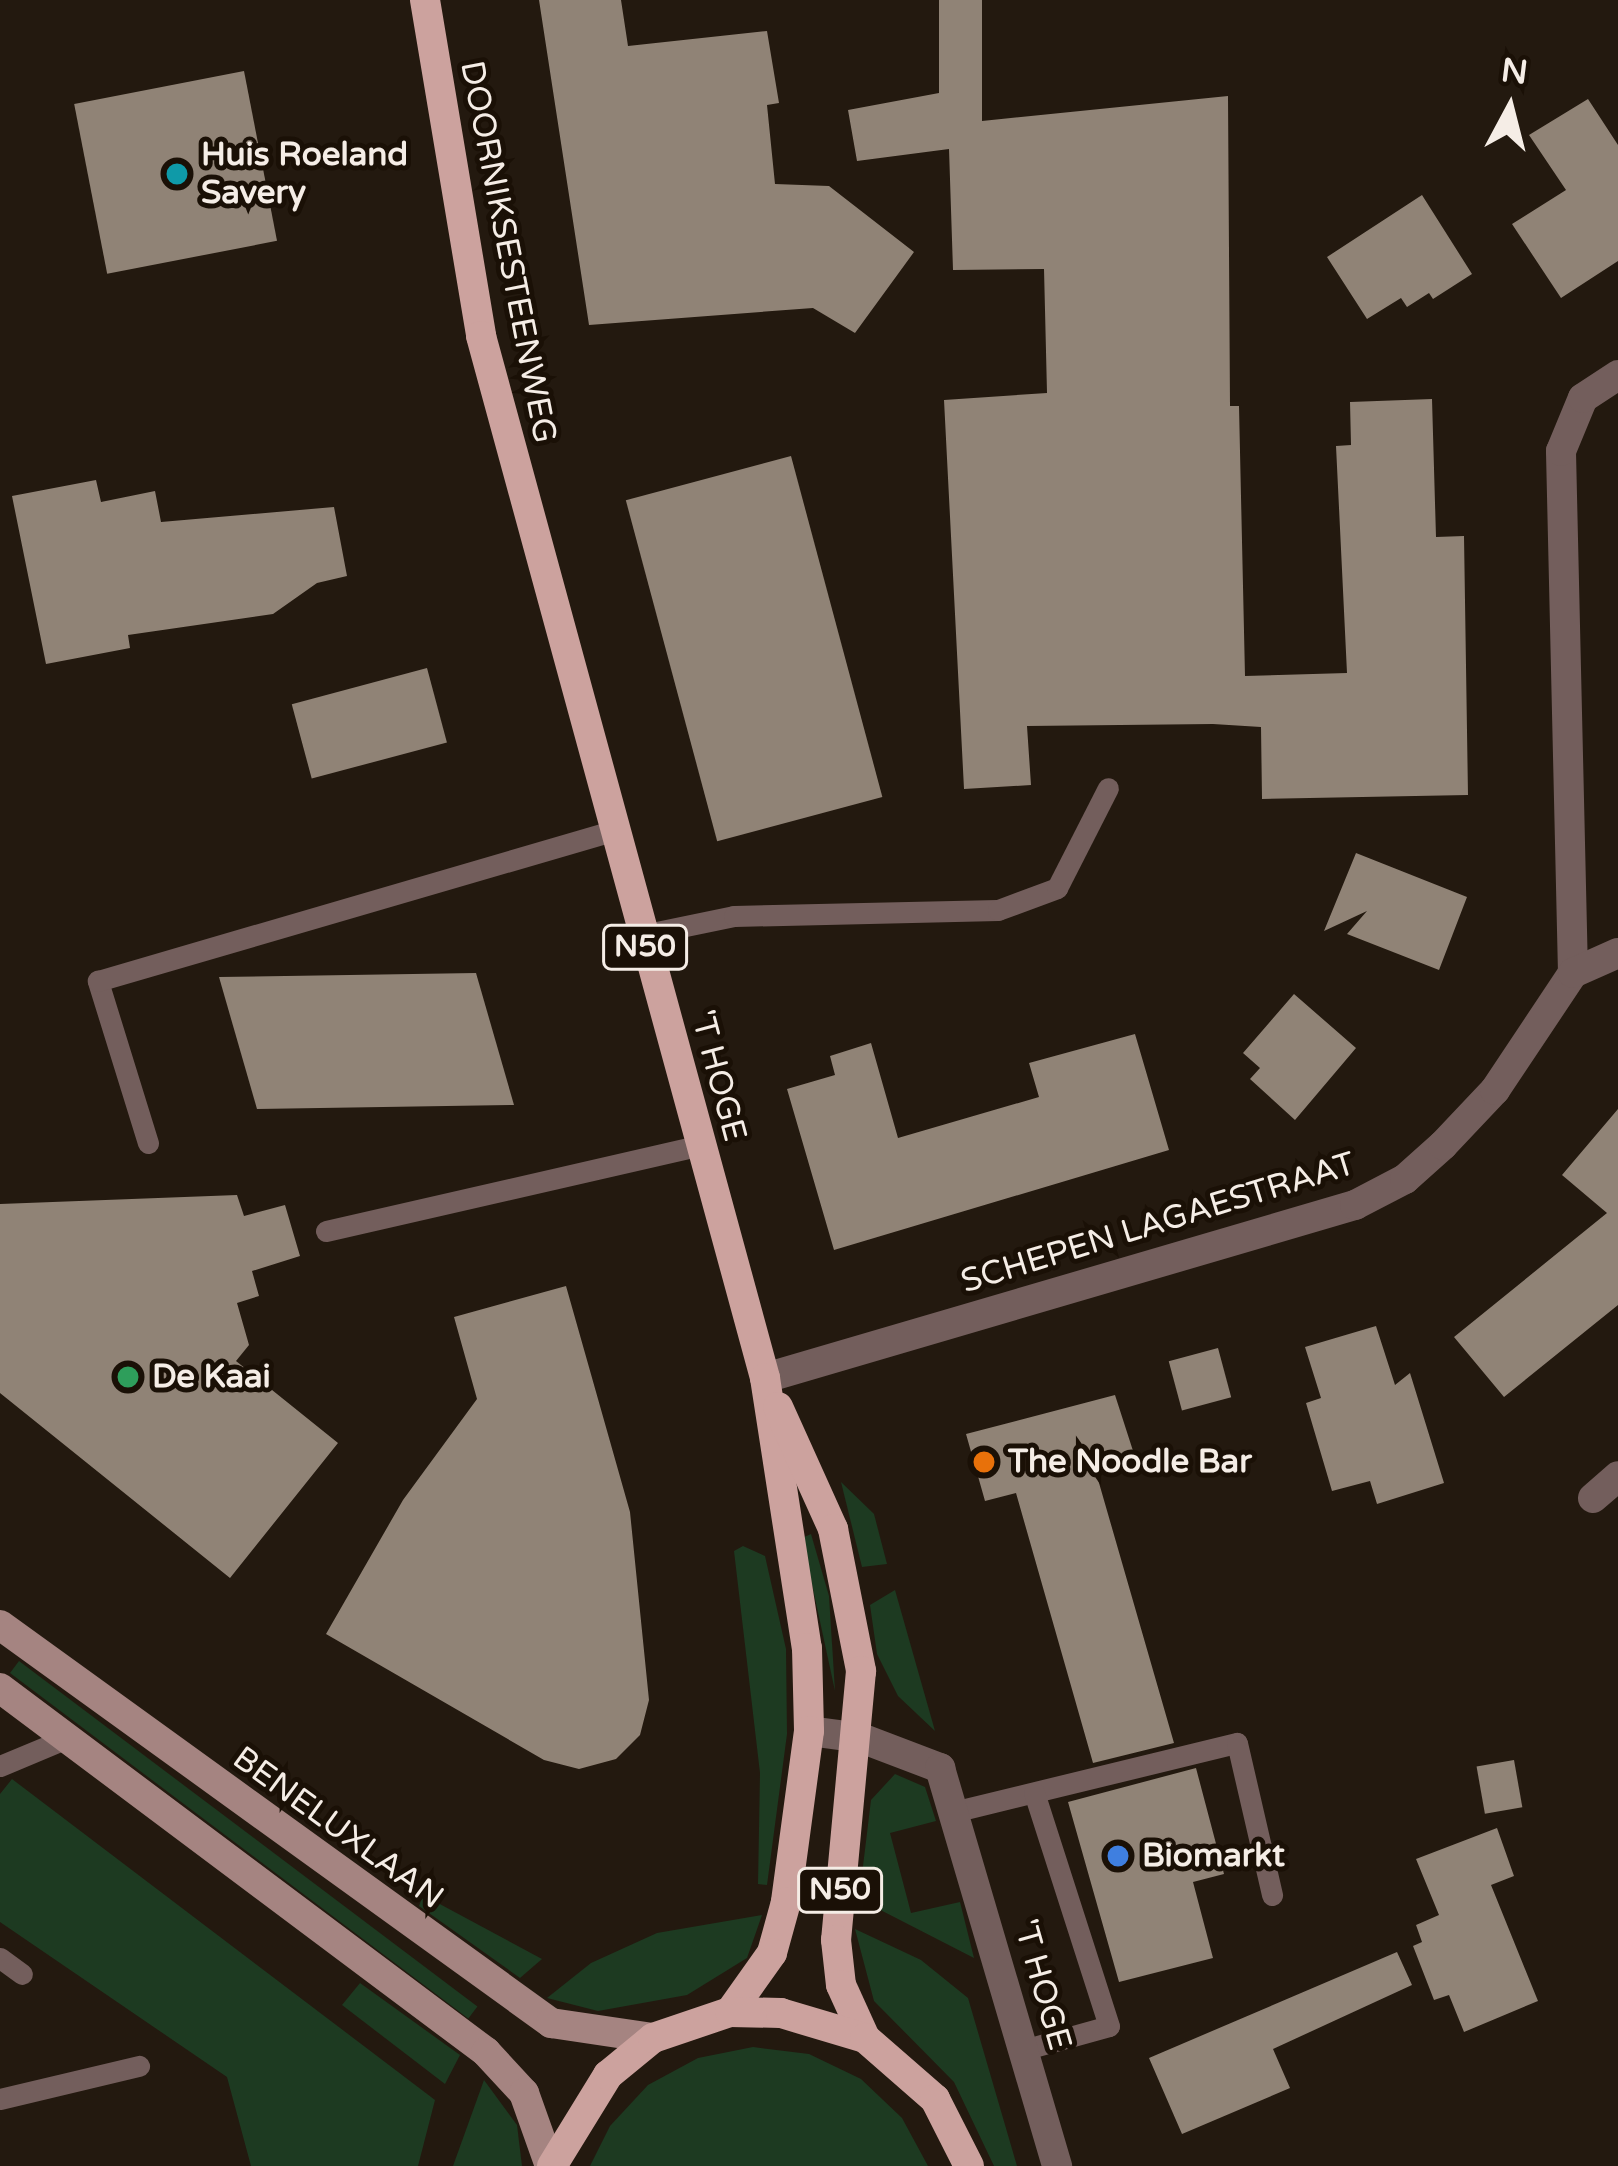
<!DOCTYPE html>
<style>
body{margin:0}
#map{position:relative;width:1618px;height:2166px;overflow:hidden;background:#23190f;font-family:"Varela Round",sans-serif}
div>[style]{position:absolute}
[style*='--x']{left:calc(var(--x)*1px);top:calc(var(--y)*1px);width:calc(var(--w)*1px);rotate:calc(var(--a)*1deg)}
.green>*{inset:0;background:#1d3a21;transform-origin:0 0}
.building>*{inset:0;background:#908376;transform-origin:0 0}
.lane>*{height:21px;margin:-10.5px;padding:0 10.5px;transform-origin:10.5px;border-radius:10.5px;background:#735e5c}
.street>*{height:30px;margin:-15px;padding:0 15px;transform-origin:15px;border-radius:15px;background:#735e5c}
.secondary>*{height:30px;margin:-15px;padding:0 15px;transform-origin:15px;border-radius:15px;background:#a58481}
.primary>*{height:30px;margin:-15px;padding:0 15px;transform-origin:15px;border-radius:15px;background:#cca29e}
.dots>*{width:33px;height:33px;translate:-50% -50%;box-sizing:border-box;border:6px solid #1a1006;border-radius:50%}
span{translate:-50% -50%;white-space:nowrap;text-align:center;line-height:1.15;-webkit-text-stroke:10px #1a1006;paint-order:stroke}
.shield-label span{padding:3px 9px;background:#1a1006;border:3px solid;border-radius:9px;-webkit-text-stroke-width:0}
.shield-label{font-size:30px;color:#f5ede6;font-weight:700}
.poi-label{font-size:33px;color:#f5ede6;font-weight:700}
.left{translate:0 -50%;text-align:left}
.street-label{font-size:33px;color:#f5ede6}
.north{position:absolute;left:1450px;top:48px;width:120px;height:120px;-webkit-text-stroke:9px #1a1006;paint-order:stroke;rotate:7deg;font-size:33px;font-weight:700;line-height:48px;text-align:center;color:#f5ede6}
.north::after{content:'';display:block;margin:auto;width:42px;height:54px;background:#f5ede6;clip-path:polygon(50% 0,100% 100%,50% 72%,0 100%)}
</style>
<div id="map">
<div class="green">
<i style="clip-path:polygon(841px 1482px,874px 1514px,887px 1564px,862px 1567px)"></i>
<i style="clip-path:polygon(811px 1534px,829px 1596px,835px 1691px,802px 1538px)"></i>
<i style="clip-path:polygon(743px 1546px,765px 1556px,786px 1649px,787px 1734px,767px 1885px,758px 1884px,760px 1773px,734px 1551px)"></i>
<i style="clip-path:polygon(895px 1590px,935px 1731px,898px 1696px,877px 1654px,870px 1605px)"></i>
<i style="left:19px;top:1661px;width:574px;height:15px;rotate:37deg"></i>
<i style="clip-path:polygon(895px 1774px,925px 1787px,936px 1821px,890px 1833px,911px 1913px,960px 1902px,974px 1958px,859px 1899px,871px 1800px)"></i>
<i style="clip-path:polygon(12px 1779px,435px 2100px,418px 2166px,251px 2166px,227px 2077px,0 1922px,0 1794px)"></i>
<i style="clip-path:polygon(423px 1895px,542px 1959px,520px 1978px,419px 1906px)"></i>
<i style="clip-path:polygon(762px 1915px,747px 1958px,687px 1995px,598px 2011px,547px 1998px,591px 1963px,657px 1933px)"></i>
<i style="clip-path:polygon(855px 1929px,921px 1960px,968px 1998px,1017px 2166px,994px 2166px,954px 2082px,874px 2001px)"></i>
<i style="clip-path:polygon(360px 1983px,460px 2055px,445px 2084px,342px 2005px)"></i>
<i style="clip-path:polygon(753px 2047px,809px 2054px,861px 2079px,902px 2118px,928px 2166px,590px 2166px,610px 2126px,648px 2085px,698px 2058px)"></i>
<i style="clip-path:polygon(484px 2080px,517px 2125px,522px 2166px,453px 2166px)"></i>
</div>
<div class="building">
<i style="clip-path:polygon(539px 0,621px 0,628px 46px,767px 31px,779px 103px,767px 105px,775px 184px,829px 186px,914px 252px,855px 333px,813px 308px,589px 325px)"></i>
<i style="clip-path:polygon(939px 0,982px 0,982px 121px,1228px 96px,1230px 406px,1239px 406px,1245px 676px,1347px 673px,1336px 446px,1351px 445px,1350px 402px,1432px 399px,1436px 537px,1464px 536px,1468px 795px,1262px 799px,1261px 727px,1213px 724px,1027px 726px,1031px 785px,964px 789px,944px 400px,1047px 393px,1044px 269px,953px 270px,949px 149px,857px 161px,848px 110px,939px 93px)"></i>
<i style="left:244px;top:71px;width:173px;height:173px;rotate:79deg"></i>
<i style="clip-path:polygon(1588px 99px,1618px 145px,1618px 261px,1561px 298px,1512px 224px,1566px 190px,1529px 135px)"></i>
<i style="clip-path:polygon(1422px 195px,1472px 274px,1433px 299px,1429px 293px,1407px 307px,1401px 298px,1367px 319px,1327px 257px)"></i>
<i style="left:791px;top:456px;width:353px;height:171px;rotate:75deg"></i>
<i style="clip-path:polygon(96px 480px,101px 502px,155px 491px,161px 522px,334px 507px,347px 576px,317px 583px,273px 614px,128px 635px,130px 648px,46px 664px,12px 496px)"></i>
<i style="left:427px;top:668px;width:77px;height:140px;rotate:75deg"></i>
<i style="clip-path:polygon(1356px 853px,1467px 897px,1439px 970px,1347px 934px,1367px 911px,1324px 931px)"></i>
<i style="clip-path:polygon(476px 973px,514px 1105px,257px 1109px,219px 977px)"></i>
<i style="clip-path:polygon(1294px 994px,1356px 1048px,1295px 1120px,1250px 1079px,1260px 1068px,1243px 1053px)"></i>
<i style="clip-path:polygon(1135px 1034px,1169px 1150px,834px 1250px,787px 1089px,835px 1075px,830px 1056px,871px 1043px,898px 1138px,1039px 1097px,1029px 1063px)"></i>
<i style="clip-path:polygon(1618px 1109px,1618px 1305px,1504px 1397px,1454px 1337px,1607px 1213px,1562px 1175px)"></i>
<i style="clip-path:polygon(237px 1195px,244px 1216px,285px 1205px,300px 1256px,252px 1271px,259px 1296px,237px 1303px,249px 1345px,236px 1361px,338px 1443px,230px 1578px,0 1393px,0 1204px)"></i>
<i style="clip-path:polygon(566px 1286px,630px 1512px,649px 1700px,640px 1735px,616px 1759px,579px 1769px,544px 1760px,326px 1634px,403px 1500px,477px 1399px,454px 1317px)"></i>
<i style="clip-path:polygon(1376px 1326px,1395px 1385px,1410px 1373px,1444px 1483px,1377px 1504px,1370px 1481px,1332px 1491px,1306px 1403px,1321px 1398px,1305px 1347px)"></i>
<i style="left:1218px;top:1348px;width:51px;height:51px;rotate:75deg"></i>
<i style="clip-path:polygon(1115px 1395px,1135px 1457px,1095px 1469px,1174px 1743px,1093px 1763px,1016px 1493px,985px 1501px,966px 1434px)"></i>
<i style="left:1514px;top:1760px;width:48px;height:38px;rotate:80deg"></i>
<i style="clip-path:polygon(1196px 1768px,1224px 1874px,1193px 1882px,1213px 1958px,1119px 1982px,1068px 1802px)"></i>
<i style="clip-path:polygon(1497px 1828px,1514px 1876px,1491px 1885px,1538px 2001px,1464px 2032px,1449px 1995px,1434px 2000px,1413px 1946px,1422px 1942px,1416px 1925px,1439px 1915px,1416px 1859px)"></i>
<i style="clip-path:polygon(1397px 1952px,1412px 1985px,1273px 2049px,1290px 2088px,1182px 2134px,1149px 2058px)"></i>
</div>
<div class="lane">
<i style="--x:642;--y:935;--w:94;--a:-11.7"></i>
<i style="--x:734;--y:916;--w:264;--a:-1.3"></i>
<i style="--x:998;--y:910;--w:63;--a:-20.4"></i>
<i style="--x:1057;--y:888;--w:112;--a:-63"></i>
<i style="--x:148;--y:1143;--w:170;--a:-107.2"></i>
<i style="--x:98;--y:981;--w:535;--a:-16.27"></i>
<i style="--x:326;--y:1231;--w:384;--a:-12.9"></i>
<i style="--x:0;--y:1766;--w:73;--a:-22.7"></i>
<i style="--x:953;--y:1812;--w:292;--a:-13.7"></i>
<i style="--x:1237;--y:1743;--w:156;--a:77"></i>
<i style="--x:0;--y:1958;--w:27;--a:36"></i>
<i style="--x:1023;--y:2050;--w:89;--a:-15.6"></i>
<i style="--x:1109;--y:2026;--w:245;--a:-107.8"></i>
<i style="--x:0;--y:2099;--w:143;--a:-13.4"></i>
</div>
<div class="street">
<i style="--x:1573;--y:973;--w:522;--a:-91.32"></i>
<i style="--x:1561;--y:451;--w:57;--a:-67.5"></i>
<i style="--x:1583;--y:398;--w:42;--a:-33.3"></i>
<i style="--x:765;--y:1378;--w:615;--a:-16.34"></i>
<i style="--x:1355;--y:1205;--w:56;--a:-27.5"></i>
<i style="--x:1405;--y:1179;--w:51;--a:-41.8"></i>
<i style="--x:1443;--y:1145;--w:76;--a:-46.6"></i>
<i style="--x:1495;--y:1090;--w:141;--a:-56.3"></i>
<i style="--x:1573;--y:973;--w:49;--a:-24"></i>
<i style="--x:1593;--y:1498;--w:33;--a:-41"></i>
<i style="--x:809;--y:1731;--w:52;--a:7.7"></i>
<i style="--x:861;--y:1738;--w:85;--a:20.8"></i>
<i style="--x:940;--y:1768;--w:415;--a:73.6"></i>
</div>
<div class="secondary">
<i style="--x:0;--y:1625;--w:680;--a:35.84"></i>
<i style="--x:551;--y:2023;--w:103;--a:8.4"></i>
<i style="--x:0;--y:1688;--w:607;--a:36.83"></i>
<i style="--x:486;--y:2052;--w:56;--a:47.2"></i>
<i style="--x:524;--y:2093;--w:77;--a:70.4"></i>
</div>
<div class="primary">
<i style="--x:425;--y:0;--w:341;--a:80.5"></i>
<i style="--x:481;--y:336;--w:1080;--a:74.75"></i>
<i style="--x:765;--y:1378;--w:273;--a:81.2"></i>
<i style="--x:807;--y:1648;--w:83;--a:88.6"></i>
<i style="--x:809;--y:1731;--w:173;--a:97.7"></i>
<i style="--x:786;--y:1902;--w:53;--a:105.4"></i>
<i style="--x:772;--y:1953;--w:72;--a:125.4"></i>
<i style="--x:778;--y:1407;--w:134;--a:65.7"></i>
<i style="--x:833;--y:1529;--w:145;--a:78.8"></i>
<i style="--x:861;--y:1671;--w:270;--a:95.3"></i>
<i style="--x:836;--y:1940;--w:45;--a:83.7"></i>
<i style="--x:841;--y:1985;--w:58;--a:65.6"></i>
<i style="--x:552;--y:2166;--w:107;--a:-58.4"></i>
<i style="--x:608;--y:2075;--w:58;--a:-39.4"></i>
<i style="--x:653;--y:2038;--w:81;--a:-18.7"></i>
<i style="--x:730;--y:2012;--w:51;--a:1.1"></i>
<i style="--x:781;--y:2013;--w:88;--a:16.6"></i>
<i style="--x:865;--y:2038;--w:93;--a:41.1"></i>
<i style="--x:935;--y:2099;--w:75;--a:63.1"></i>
</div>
<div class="dots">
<i style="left:177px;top:174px;background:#0f9aa8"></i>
<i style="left:128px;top:1377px;background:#2e9e5b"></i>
<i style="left:984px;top:1462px;background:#e8710a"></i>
<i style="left:1118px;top:1856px;background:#3f7fe0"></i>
</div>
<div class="shield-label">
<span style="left:645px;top:947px">N50</span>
<span style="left:840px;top:1890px">N50</span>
</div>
<div class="poi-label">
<span class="left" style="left:201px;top:174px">Huis Roeland<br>Savery</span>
<span class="left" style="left:152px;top:1377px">De Kaai</span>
<span class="left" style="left:1008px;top:1462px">The Noodle Bar</span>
<span class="left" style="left:1142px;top:1856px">Biomarkt</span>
</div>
<div class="street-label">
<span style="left:508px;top:252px;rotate:79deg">DOORNIKSESTEENWEG</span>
<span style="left:718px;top:1076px;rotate:75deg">'T HOGE</span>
<span style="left:1158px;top:1223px;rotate:-17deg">SCHEPEN LAGAESTRAAT</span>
<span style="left:338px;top:1828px;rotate:36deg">BENELUXLAAN</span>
<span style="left:1042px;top:1985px;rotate:74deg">'T HOGE</span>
</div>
<div class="north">N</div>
</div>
